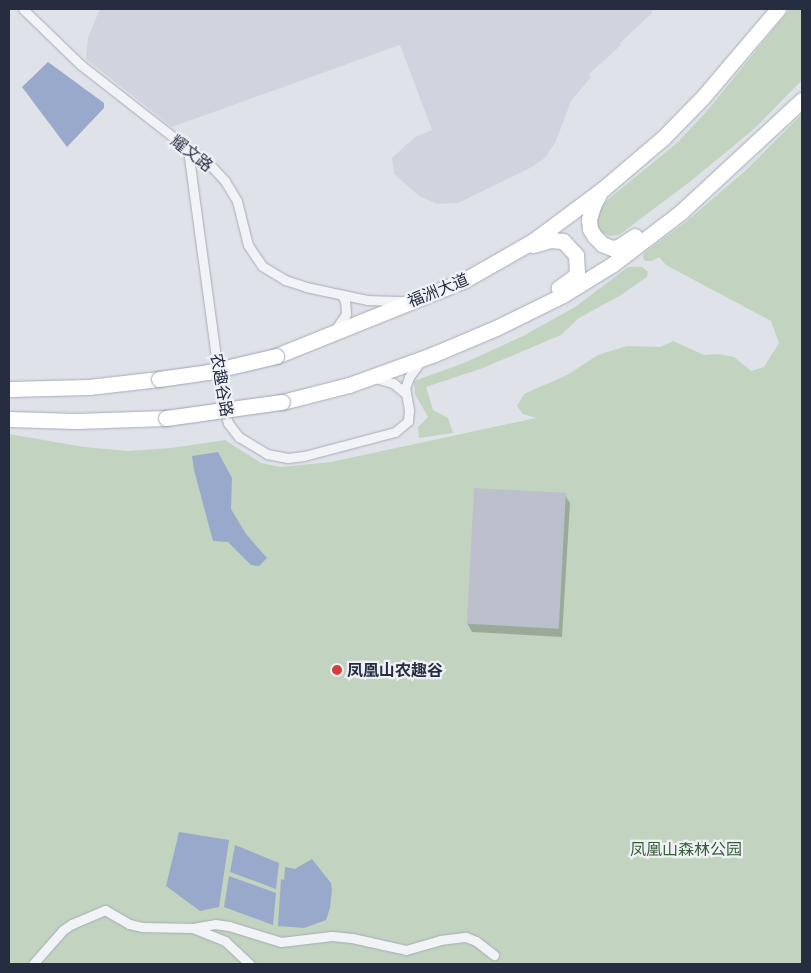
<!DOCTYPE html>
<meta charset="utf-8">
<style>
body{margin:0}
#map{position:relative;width:811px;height:973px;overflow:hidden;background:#dfe2e9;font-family:"Exo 2","Noto Sans SC",sans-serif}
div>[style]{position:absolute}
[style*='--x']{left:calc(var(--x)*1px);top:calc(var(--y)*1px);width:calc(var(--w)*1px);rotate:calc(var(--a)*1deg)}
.built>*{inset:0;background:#d1d4de}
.green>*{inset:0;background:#c2d4c0}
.water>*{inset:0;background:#98a9cb}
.shadow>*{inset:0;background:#0003}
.building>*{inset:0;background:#bcc0cc;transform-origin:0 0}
.roads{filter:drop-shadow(0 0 1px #a8acb7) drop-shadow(0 0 1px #a8acb7)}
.street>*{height:9px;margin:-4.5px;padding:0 4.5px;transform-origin:4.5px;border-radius:4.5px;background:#f2f3f7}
.primary>*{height:15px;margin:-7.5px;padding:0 7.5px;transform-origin:7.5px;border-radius:7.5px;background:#fff}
.bridges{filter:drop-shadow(0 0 1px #9ea4b6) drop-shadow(0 0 1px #9ea4b6)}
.primary-bridge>*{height:15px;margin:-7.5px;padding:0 7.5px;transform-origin:7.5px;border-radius:7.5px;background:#fff}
.dots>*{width:14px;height:14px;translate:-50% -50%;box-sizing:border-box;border:2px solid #eff1f7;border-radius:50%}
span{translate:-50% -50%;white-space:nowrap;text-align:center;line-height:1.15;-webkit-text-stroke:4.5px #eff1f7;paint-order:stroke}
.street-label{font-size:16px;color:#272d41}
.poi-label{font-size:16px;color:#272d41;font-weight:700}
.left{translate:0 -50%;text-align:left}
.park-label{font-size:16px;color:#355e34}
.frame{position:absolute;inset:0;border:10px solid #272d41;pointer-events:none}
</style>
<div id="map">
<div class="built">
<i style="clip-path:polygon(100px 9px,653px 9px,651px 14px,619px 44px,621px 45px,589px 74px,591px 77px,571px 101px,556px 141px,545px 158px,530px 168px,458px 203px,437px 204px,419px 196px,394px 174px,392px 158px,415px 137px,432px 130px,400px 45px,172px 127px,86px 59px,88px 37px)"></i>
</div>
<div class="green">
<i style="clip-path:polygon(790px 9px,802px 9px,802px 80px,754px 129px,691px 181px,619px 235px,609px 236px,601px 232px,596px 224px,599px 207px,678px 142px,706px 112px)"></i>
<i style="clip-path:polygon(802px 114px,802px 964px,9px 964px,9px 434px,84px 447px,128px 451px,171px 448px,225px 440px,261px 463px,281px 467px,331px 462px,536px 418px,523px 414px,517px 406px,524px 394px,567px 375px,598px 355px,627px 346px,660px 347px,673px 341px,704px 355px,718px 354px,734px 357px,751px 371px,764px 367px,779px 343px,771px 321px,666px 265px,659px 257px,652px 261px,645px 261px,643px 258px,644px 253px,687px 221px,745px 171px)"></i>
<i style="clip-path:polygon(628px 267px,642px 267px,648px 272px,647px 277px,621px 295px,579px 318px,561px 335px,483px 368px,426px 387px,433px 410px,448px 418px,453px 433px,419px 438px,418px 427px,428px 417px,415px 394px,414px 381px,464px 363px,523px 336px,575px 307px)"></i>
</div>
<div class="water">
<i style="clip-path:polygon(48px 62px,104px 103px,104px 108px,67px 147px,22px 87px)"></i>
<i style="clip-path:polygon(218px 452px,232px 478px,231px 509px,246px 534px,267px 558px,259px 566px,251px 565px,228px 542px,213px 541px,194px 470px,192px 456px)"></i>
<i style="clip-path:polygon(179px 832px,229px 840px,219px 907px,200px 911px,166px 886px)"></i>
<i style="clip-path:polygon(235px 845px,279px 863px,276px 889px,230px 872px)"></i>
<i style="clip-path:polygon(312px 859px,331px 883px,332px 890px,330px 908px,326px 920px,304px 928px,278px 926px,281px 879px,284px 880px,285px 867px,295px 869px)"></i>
<i style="clip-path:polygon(229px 876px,276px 893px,273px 925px,224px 907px)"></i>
</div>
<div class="shadow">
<i style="clip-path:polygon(565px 495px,570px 503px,562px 637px,472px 632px,467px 623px)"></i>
</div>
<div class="building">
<i style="left:474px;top:488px;width:92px;height:136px;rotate:3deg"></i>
</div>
<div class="roads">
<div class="street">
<i style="--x:23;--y:9;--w:81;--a:44"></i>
<i style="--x:81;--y:65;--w:167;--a:38"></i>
<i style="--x:213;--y:168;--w:18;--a:47"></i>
<i style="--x:225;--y:181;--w:23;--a:59"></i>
<i style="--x:237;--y:201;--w:45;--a:76"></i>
<i style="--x:248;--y:245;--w:25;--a:56"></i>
<i style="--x:262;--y:266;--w:27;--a:31"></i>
<i style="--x:285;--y:280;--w:22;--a:18"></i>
<i style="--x:306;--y:287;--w:62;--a:12"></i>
<i style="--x:367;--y:300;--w:38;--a:2"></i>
<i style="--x:188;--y:150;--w:254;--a:82.3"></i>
<i style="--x:222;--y:402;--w:22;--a:74"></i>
<i style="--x:228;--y:423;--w:18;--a:52"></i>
<i style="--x:239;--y:437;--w:33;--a:31"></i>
<i style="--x:267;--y:454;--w:21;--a:11"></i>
<i style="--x:288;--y:458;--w:16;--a:-7"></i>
<i style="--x:304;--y:456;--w:94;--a:-14.8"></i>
<i style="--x:395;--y:432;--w:17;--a:-40"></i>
<i style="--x:408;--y:421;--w:11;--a:-85"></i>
<i style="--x:409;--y:410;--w:22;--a:-100"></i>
<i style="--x:405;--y:388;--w:12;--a:-70"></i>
<i style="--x:409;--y:377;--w:19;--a:-54"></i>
<i style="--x:335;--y:330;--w:19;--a:-55"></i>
<i style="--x:346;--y:314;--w:13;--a:-94"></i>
<i style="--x:345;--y:301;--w:7;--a:-117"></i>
<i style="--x:375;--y:378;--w:19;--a:16"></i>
<i style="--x:393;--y:383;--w:16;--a:40"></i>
<i style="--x:193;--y:928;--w:22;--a:-10"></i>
<i style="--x:215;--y:924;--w:14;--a:8"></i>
<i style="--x:229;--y:926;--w:54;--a:17.1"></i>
<i style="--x:281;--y:942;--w:51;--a:-6.7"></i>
<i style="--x:332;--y:936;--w:20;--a:6"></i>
<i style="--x:352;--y:938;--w:55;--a:12.5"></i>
<i style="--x:406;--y:950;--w:35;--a:-16"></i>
<i style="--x:440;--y:940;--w:26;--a:-7"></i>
<i style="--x:466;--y:937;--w:11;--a:22"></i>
<i style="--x:476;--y:941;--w:23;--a:38"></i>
<i style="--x:33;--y:964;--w:45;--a:-48.6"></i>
<i style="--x:63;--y:930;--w:11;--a:-34"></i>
<i style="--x:72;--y:924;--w:36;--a:-23"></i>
<i style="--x:105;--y:910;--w:28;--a:30"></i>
<i style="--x:129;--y:924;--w:13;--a:13"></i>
<i style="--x:142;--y:927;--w:51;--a:1.1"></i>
<i style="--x:193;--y:928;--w:35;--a:22"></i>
<i style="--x:225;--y:941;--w:34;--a:43"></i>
</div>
<div class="primary">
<i style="--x:599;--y:194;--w:13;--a:117"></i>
<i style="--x:593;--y:206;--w:14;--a:107"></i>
<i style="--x:589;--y:219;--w:10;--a:84"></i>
<i style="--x:590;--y:229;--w:9;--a:58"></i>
<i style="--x:595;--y:237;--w:10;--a:45"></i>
<i style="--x:602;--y:244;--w:11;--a:22"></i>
<i style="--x:612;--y:248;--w:6;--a:-9"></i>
<i style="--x:618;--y:247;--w:20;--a:-33"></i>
<i style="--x:533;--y:245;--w:18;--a:-16"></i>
<i style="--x:550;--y:240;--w:13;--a:4"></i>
<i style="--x:563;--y:241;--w:19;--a:47"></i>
<i style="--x:576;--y:255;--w:17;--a:87"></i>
<i style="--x:577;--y:272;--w:6;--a:121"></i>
<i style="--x:574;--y:277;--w:19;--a:144"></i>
<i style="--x:276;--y:356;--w:201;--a:-21.9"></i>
<i style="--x:463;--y:281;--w:81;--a:-29.7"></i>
<i style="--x:533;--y:241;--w:87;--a:-36.6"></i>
<i style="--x:603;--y:189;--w:79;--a:-40.4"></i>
<i style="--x:663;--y:138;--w:57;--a:-45.7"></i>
<i style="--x:703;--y:97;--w:116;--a:-49.6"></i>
<i style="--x:9;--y:389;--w:80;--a:-1.4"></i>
<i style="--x:89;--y:387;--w:70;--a:-6.5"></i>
<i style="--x:282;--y:402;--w:69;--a:-14.2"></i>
<i style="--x:349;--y:385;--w:88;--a:-19.9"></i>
<i style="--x:432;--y:355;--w:69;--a:-22.9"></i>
<i style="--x:496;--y:328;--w:75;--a:-26.2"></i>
<i style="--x:563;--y:295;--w:59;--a:-31.8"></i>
<i style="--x:613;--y:264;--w:86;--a:-37.4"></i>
<i style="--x:681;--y:212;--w:165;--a:-42.8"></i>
<i style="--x:9;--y:419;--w:67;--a:1.7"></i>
<i style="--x:76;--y:421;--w:90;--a:-1.9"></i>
</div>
</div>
<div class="bridges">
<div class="primary-bridge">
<i style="--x:159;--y:379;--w:49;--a:-8.1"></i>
<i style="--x:208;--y:372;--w:70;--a:-13.2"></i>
<i style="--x:166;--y:418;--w:117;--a:-7.9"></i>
</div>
</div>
<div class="dots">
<i style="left:337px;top:670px;background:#d63e3d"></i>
</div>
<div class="street-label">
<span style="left:192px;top:153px;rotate:38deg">耀文路</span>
<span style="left:438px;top:290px;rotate:-22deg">福洲大道</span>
<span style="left:222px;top:385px;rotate:80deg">农趣谷路</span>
</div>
<div class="poi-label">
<span class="left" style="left:347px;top:670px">凤凰山农趣谷</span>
</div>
<div class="park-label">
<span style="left:686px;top:849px">凤凰山森林公园</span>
</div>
<div class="frame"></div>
</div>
